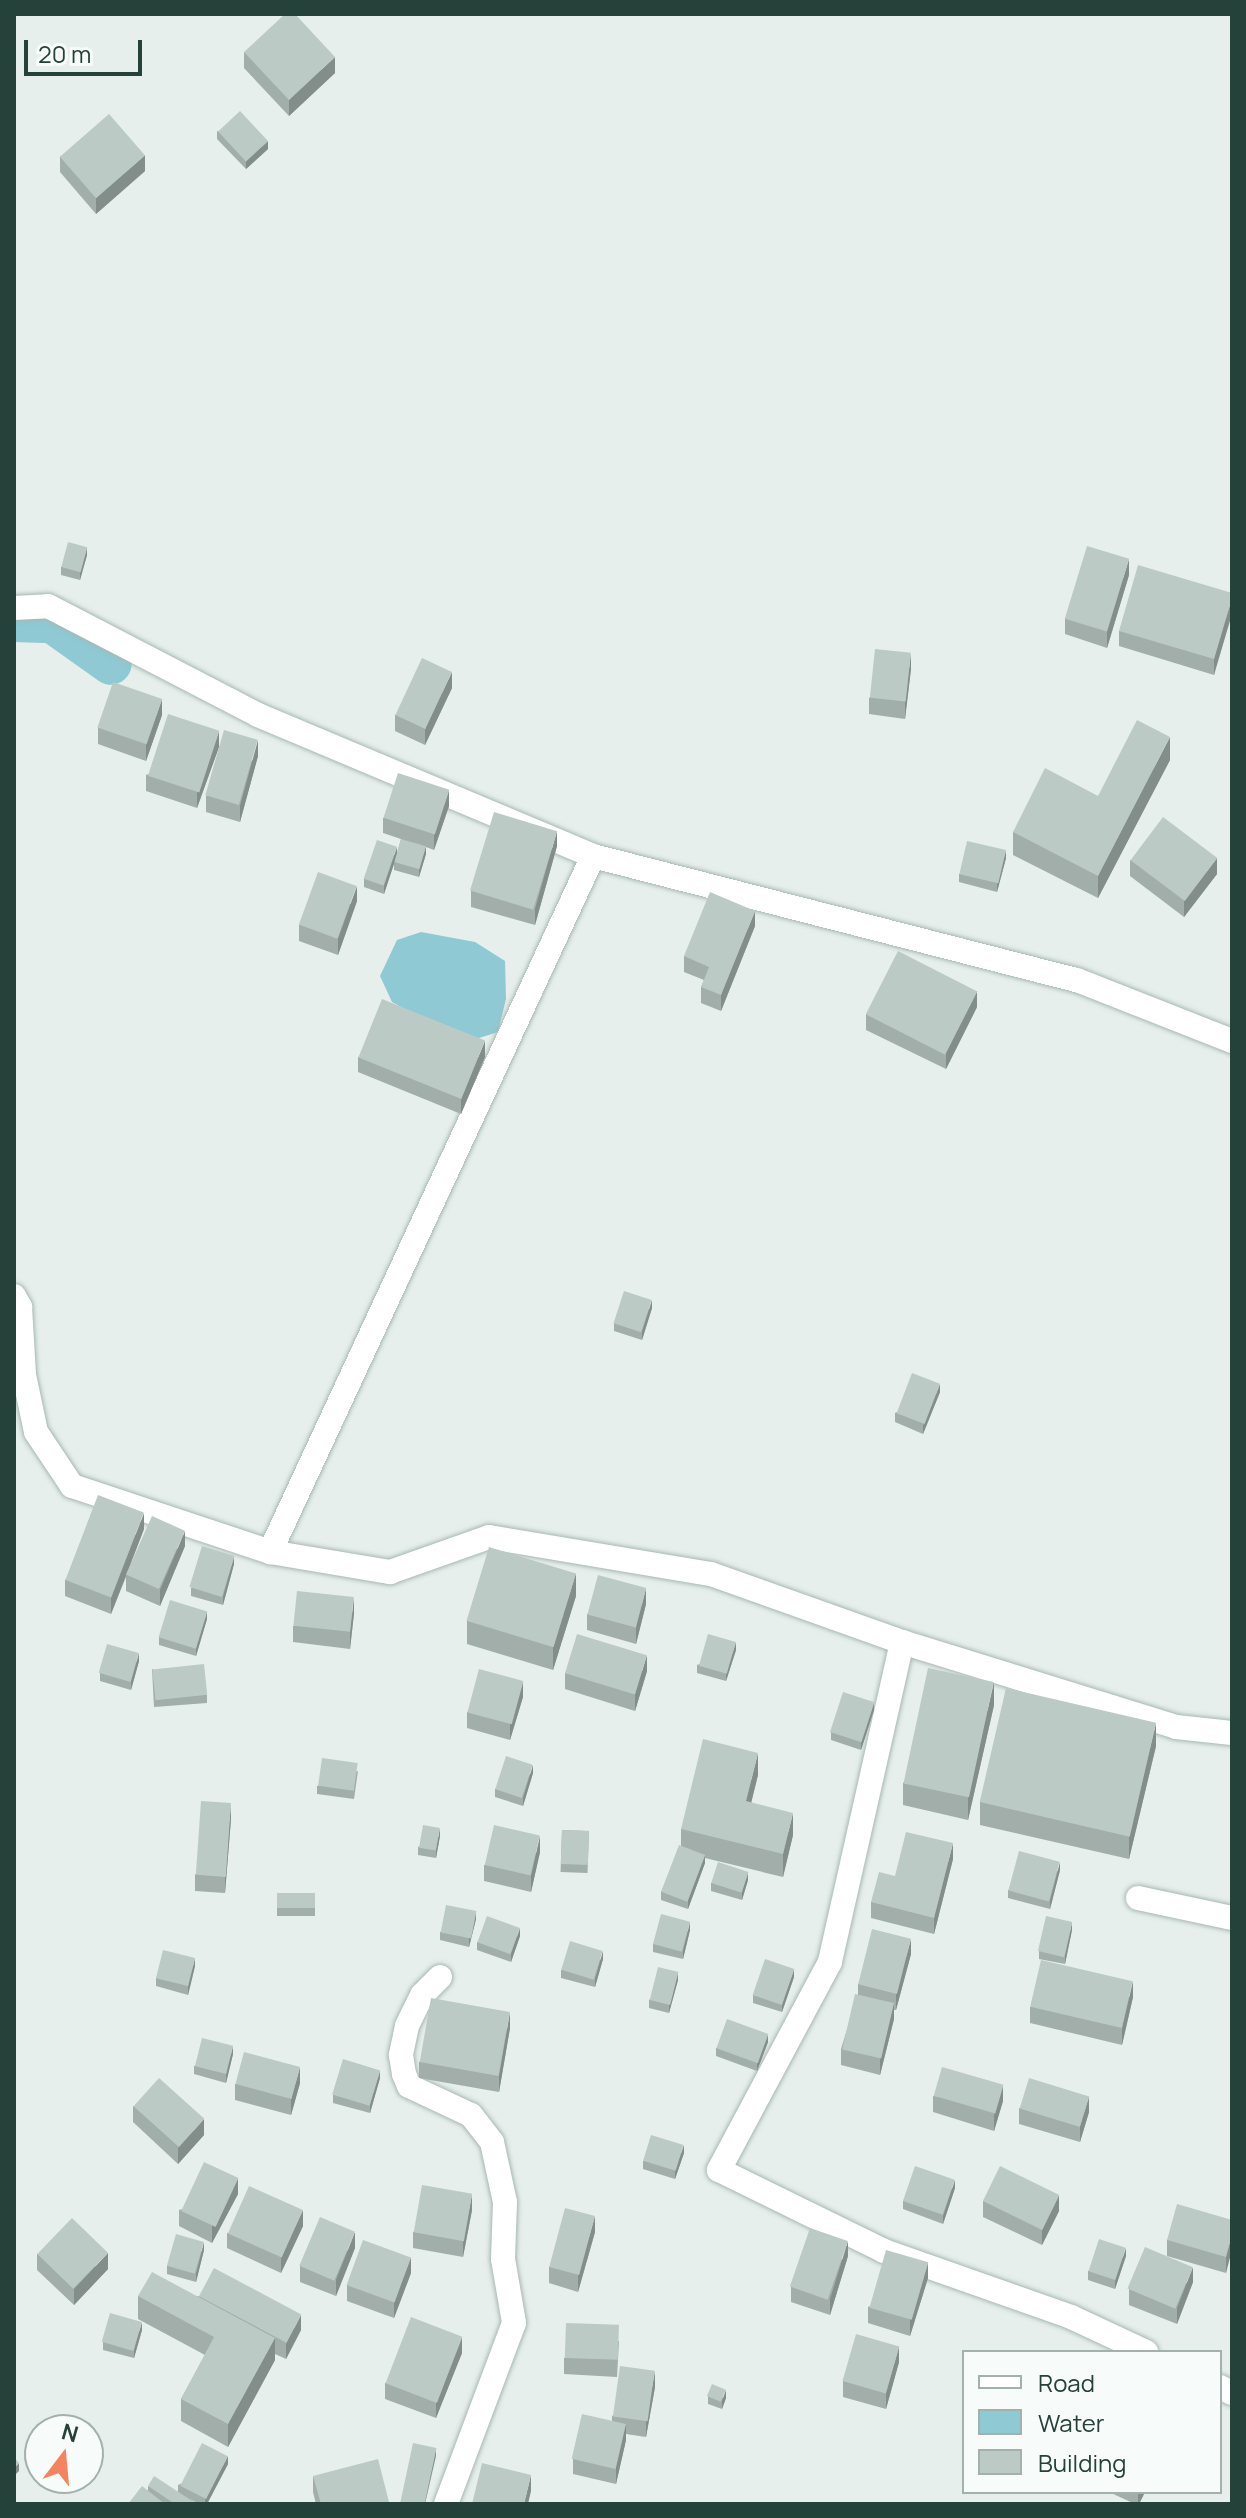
<!DOCTYPE html>
<style>
body{margin:0}
#map{position:relative;width:1246px;height:2518px;overflow:hidden;background:#e6efeb;font-family:Manrope,sans-serif}
div>[style]{position:absolute}
[style*='--x']{left:calc(var(--x)*1px);top:calc(var(--y)*1px);width:calc(var(--w)*1px);rotate:calc(var(--a)*1deg)}
.water>*{inset:0;background:#8ec9d4}
.canal>*{height:42px;margin:-21px;padding:0 21px;transform-origin:21px;border-radius:21px;background:#8ec9d4}
.roads{filter:drop-shadow(0 0 2px #a8b8b2) drop-shadow(0 0 2px #a8b8b2)}
.street>*{height:24px;margin:-12px;padding:0 12px;transform-origin:12px;border-radius:12px;background:#fff}
.wall>*{inset:0;background:#a1aea9;transform-origin:0 0}
.shaded-wall>*{inset:0;background:#838d89}
.building>*{inset:0;background:#bbcac4;transform-origin:0 0}
span{translate:-50% -50%;white-space:nowrap;text-align:center;line-height:1.15;-webkit-text-stroke:6px #f7fbf9;paint-order:stroke}
.frame{position:absolute;inset:0;border:16px solid #24423a;pointer-events:none}
.legend{position:absolute;left:962px;top:2350px;width:260px;height:144px;box-sizing:border-box;background:#f7fbf9;border:2px solid #a3b1ad;margin:0;padding:10px 14px;list-style:none;font-size:24px;color:#24423a}
.legend li{display:flex;align-items:center;gap:16px;height:40px}
.legend b{width:40px;border:2px solid #a3b1ad}
.north{position:absolute;left:24px;top:2414px;width:80px;height:80px;box-sizing:border-box;background:#f7fbf9;border:2px solid #a3b1ad;border-radius:50%;rotate:16deg;font-size:22px;font-weight:700;line-height:32px;text-align:center;color:#24423a}
.north::after{content:'';display:block;margin:auto;width:28px;height:36px;background:#f4845f;clip-path:polygon(50% 0,100% 100%,50% 72%,0 100%)}
.scale{position:absolute;left:24px;top:40px;width:118px;height:36px;box-sizing:border-box;border:4px solid #24423a;border-top:0;padding-left:10px;font-size:24px;line-height:28px;white-space:nowrap;color:#24423a;-webkit-text-stroke:6px #f7fbf9;paint-order:stroke}
</style>
<div id="map">
<div class="water">
<i style="clip-path:polygon(421px 932px,475px 942px,505px 961px,506px 999px,498px 1032px,476px 1039px,434px 1025px,392px 1002px,380px 976px,397px 940px)"></i>
</div>
<div class="canal">
<i style="--x:14;--y:621;--w:38;--a:2"></i>
<i style="--x:52;--y:622;--w:72;--a:35.4"></i>
</div>
<div class="roads">
<div class="street">
<i style="--x:14;--y:608;--w:34;--a:-3"></i>
<i style="--x:48;--y:606;--w:237;--a:27.4"></i>
<i style="--x:258;--y:715;--w:363;--a:22.8"></i>
<i style="--x:593;--y:856;--w:500;--a:14.4"></i>
<i style="--x:1077;--y:980;--w:167;--a:21.5"></i>
<i style="--x:14;--y:1296;--w:13;--a:61"></i>
<i style="--x:20;--y:1307;--w:68;--a:86.6"></i>
<i style="--x:24;--y:1375;--w:58;--a:78.1"></i>
<i style="--x:36;--y:1432;--w:65;--a:56.3"></i>
<i style="--x:72;--y:1486;--w:209;--a:18.4"></i>
<i style="--x:270;--y:1552;--w:122;--a:9.5"></i>
<i style="--x:390;--y:1572;--w:105;--a:-19.5"></i>
<i style="--x:489;--y:1537;--w:225;--a:9.5"></i>
<i style="--x:711;--y:1574;--w:203;--a:19.6"></i>
<i style="--x:902;--y:1642;--w:328;--a:102.7"></i>
<i style="--x:830;--y:1962;--w:236;--a:118.1"></i>
<i style="--x:719;--y:2170;--w:184;--a:26.1"></i>
<i style="--x:884;--y:2251;--w:198;--a:19.4"></i>
<i style="--x:1071;--y:2317;--w:83;--a:25"></i>
<i style="--x:270;--y:1552;--w:767;--a:-65.1"></i>
<i style="--x:902;--y:1642;--w:287;--a:17.2"></i>
<i style="--x:1176;--y:1727;--w:56;--a:6.1"></i>
<i style="--x:1138;--y:1898;--w:96;--a:12"></i>
<i style="--x:440;--y:1977;--w:25;--a:135"></i>
<i style="--x:422;--y:1995;--w:34;--a:116"></i>
<i style="--x:407;--y:2026;--w:30;--a:102"></i>
<i style="--x:401;--y:2055;--w:19;--a:81"></i>
<i style="--x:404;--y:2074;--w:13;--a:67"></i>
<i style="--x:409;--y:2086;--w:68;--a:25.1"></i>
<i style="--x:471;--y:2115;--w:34;--a:52"></i>
<i style="--x:492;--y:2142;--w:61;--a:77.8"></i>
<i style="--x:505;--y:2202;--w:57;--a:92"></i>
<i style="--x:503;--y:2259;--w:65;--a:80.2"></i>
<i style="--x:514;--y:2323;--w:193;--a:110.6"></i>
<i style="--x:1220;--y:2387;--w:13;--a:27"></i>
</div>
</div>
<div class="wall">
<i style="clip-path:polygon(244px 52px,335px 73px,289px 116px,244px 68px)"></i>
<i style="clip-path:polygon(217px 131px,268px 149px,246px 169px,217px 139px)"></i>
<i style="clip-path:polygon(60px 156px,145px 171px,96px 214px,60px 172px)"></i>
<i style="clip-path:polygon(87px 555px,80px 580px,61px 575px,61px 567px)"></i>
<i style="clip-path:polygon(1129px 575px,1107px 648px,1065px 634px,1065px 619px)"></i>
<i style="clip-path:polygon(1232px 593px,1214px 675px,1119px 646px,1119px 631px)"></i>
<i style="clip-path:polygon(911px 669px,905px 719px,869px 714px,869px 698px)"></i>
<i style="clip-path:polygon(452px 688px,425px 745px,395px 731px,395px 715px)"></i>
<i style="clip-path:polygon(162px 715px,146px 761px,98px 744px,98px 728px)"></i>
<i style="clip-path:polygon(219px 747px,197px 808px,146px 791px,146px 775px)"></i>
<i style="clip-path:polygon(258px 756px,240px 822px,206px 812px,206px 796px)"></i>
<i style="clip-path:polygon(1170px 760px,1098px 898px,1013px 855px,1013px 832px,1098px 796px)"></i>
<i style="clip-path:polygon(449px 806px,434px 850px,426px 847px,426px 854px,419px 877px,394px 870px,394px 863px,384px 894px,364px 887px,364px 879px,397px 853px,401px 839px,383px 833px,383px 818px)"></i>
<i style="clip-path:polygon(557px 846px,535px 925px,471px 907px,471px 891px)"></i>
<i style="clip-path:polygon(1006px 858px,997px 892px,959px 882px,959px 874px)"></i>
<i style="clip-path:polygon(1130px 860px,1217px 874px,1184px 917px,1130px 876px)"></i>
<i style="clip-path:polygon(357px 901px,338px 955px,299px 941px,299px 925px)"></i>
<i style="clip-path:polygon(755px 926px,721px 1011px,701px 1003px,701px 987px,704px 980px,684px 972px,684px 956px)"></i>
<i style="clip-path:polygon(977px 1007px,946px 1069px,866px 1030px,866px 1014px)"></i>
<i style="clip-path:polygon(358px 1057px,485px 1057px,461px 1114px,358px 1072px)"></i>
<i style="clip-path:polygon(652px 1308px,642px 1340px,614px 1331px,614px 1323px)"></i>
<i style="clip-path:polygon(940px 1392px,923px 1434px,895px 1422px,895px 1413px)"></i>
<i style="clip-path:polygon(144px 1529px,131px 1563px,185px 1546px,160px 1606px,126px 1591px,126px 1577px,111px 1614px,65px 1596px,65px 1580px)"></i>
<i style="clip-path:polygon(234px 1564px,223px 1605px,191px 1596px,191px 1588px)"></i>
<i style="clip-path:polygon(576px 1596px,553px 1670px,467px 1644px,467px 1621px)"></i>
<i style="clip-path:polygon(646px 1604px,636px 1644px,587px 1630px,587px 1614px)"></i>
<i style="clip-path:polygon(354px 1613px,350px 1649px,293px 1642px,293px 1626px)"></i>
<i style="clip-path:polygon(207px 1619px,196px 1656px,159px 1645px,159px 1637px)"></i>
<i style="clip-path:polygon(736px 1650px,726px 1681px,697px 1673px,697px 1665px)"></i>
<i style="clip-path:polygon(139px 1661px,131px 1690px,100px 1681px,100px 1673px)"></i>
<i style="clip-path:polygon(152px 1669px,207px 1695px,207px 1703px,154px 1707px)"></i>
<i style="clip-path:polygon(647px 1671px,635px 1711px,565px 1689px,565px 1673px)"></i>
<i style="clip-path:polygon(523px 1697px,510px 1740px,467px 1728px,467px 1712px)"></i>
<i style="clip-path:polygon(994px 1705px,968px 1820px,903px 1805px,903px 1783px)"></i>
<i style="clip-path:polygon(874px 1710px,861px 1750px,831px 1740px,831px 1732px)"></i>
<i style="clip-path:polygon(1156px 1746px,1129px 1859px,980px 1825px,980px 1802px)"></i>
<i style="clip-path:polygon(358px 1771px,354px 1799px,317px 1794px,317px 1786px)"></i>
<i style="clip-path:polygon(533px 1773px,523px 1806px,495px 1797px,495px 1789px)"></i>
<i style="clip-path:polygon(758px 1775px,751px 1802px,793px 1835px,783px 1877px,705px 1858px,705px 1863px,688px 1909px,661px 1900px,661px 1892px,681px 1846px,681px 1829px)"></i>
<i style="clip-path:polygon(231px 1819px,225px 1893px,195px 1891px,195px 1875px)"></i>
<i style="left:562px;top:1830px;width:27px;height:42px;rotate:2deg"></i>
<i style="clip-path:polygon(440px 1836px,436px 1858px,418px 1855px,418px 1847px)"></i>
<i style="clip-path:polygon(540px 1852px,531px 1892px,484px 1881px,484px 1865px)"></i>
<i style="clip-path:polygon(953px 1859px,934px 1934px,871px 1918px,871px 1902px)"></i>
<i style="clip-path:polygon(1060px 1870px,1050px 1909px,1008px 1898px,1008px 1890px)"></i>
<i style="clip-path:polygon(748px 1880px,742px 1900px,711px 1891px,711px 1883px)"></i>
<i style="left:277px;top:1893px;width:38px;height:23px"></i>
<i style="clip-path:polygon(476px 1919px,469px 1947px,440px 1940px,440px 1932px)"></i>
<i style="clip-path:polygon(690px 1930px,683px 1959px,653px 1952px,653px 1944px)"></i>
<i style="clip-path:polygon(1072px 1930px,1065px 1964px,1039px 1959px,1039px 1951px)"></i>
<i style="clip-path:polygon(520px 1936px,511px 1962px,477px 1950px,477px 1942px)"></i>
<i style="clip-path:polygon(911px 1954px,896px 2010px,894px 2010px,894px 2019px,880px 2075px,841px 2065px,841px 2049px,858px 1994px,858px 1984px)"></i>
<i style="clip-path:polygon(603px 1959px,595px 1987px,561px 1978px,561px 1970px)"></i>
<i style="clip-path:polygon(195px 1966px,188px 1995px,156px 1986px,156px 1978px)"></i>
<i style="clip-path:polygon(794px 1977px,782px 2012px,753px 2003px,753px 1995px)"></i>
<i style="clip-path:polygon(678px 1980px,669px 2013px,649px 2008px,649px 2000px)"></i>
<i style="clip-path:polygon(1133px 1997px,1122px 2045px,1030px 2023px,1030px 2007px)"></i>
<i style="clip-path:polygon(510px 2028px,499px 2092px,419px 2078px,419px 2062px)"></i>
<i style="clip-path:polygon(768px 2042px,757px 2071px,716px 2056px,716px 2048px)"></i>
<i style="clip-path:polygon(233px 2054px,226px 2083px,194px 2074px,194px 2066px)"></i>
<i style="clip-path:polygon(380px 2078px,370px 2113px,333px 2103px,333px 2095px)"></i>
<i style="clip-path:polygon(300px 2083px,291px 2115px,235px 2100px,235px 2084px)"></i>
<i style="clip-path:polygon(933px 2096px,1003px 2101px,994px 2131px,933px 2112px)"></i>
<i style="clip-path:polygon(133px 2106px,204px 2135px,178px 2164px,133px 2122px)"></i>
<i style="clip-path:polygon(1019px 2108px,1089px 2112px,1080px 2142px,1019px 2124px)"></i>
<i style="clip-path:polygon(684px 2153px,675px 2179px,643px 2169px,643px 2161px)"></i>
<i style="clip-path:polygon(955px 2188px,943px 2224px,903px 2209px,903px 2201px)"></i>
<i style="clip-path:polygon(238px 2194px,212px 2243px,179px 2226px,179px 2210px)"></i>
<i style="clip-path:polygon(983px 2201px,1059px 2211px,1042px 2245px,983px 2217px)"></i>
<i style="clip-path:polygon(472px 2210px,463px 2257px,413px 2248px,413px 2232px)"></i>
<i style="clip-path:polygon(1232px 2220px,1226px 2273px,1167px 2256px,1167px 2240px)"></i>
<i style="clip-path:polygon(303px 2226px,281px 2273px,227px 2248px,227px 2233px)"></i>
<i style="clip-path:polygon(595px 2232px,578px 2292px,549px 2283px,549px 2267px)"></i>
<i style="clip-path:polygon(355px 2248px,336px 2296px,300px 2282px,300px 2266px)"></i>
<i style="clip-path:polygon(204px 2250px,196px 2282px,167px 2274px,167px 2266px)"></i>
<i style="clip-path:polygon(37px 2254px,108px 2269px,74px 2305px,37px 2270px)"></i>
<i style="clip-path:polygon(848px 2256px,830px 2315px,791px 2302px,791px 2287px)"></i>
<i style="clip-path:polygon(1126px 2256px,1115px 2289px,1088px 2280px,1088px 2271px)"></i>
<i style="clip-path:polygon(411px 2273px,394px 2318px,347px 2301px,347px 2285px)"></i>
<i style="clip-path:polygon(928px 2278px,910px 2336px,868px 2323px,868px 2307px)"></i>
<i style="clip-path:polygon(1193px 2282px,1177px 2324px,1129px 2305px,1129px 2289px)"></i>
<i style="clip-path:polygon(138px 2296px,198px 2296px,301px 2330px,286px 2359px,275px 2354px,275px 2360px,228px 2447px,181px 2421px,181px 2399px,205px 2355px,138px 2319px)"></i>
<i style="clip-path:polygon(142px 2330px,134px 2358px,103px 2350px,103px 2342px)"></i>
<i style="clip-path:polygon(619px 2341px,617px 2377px,564px 2374px,564px 2358px)"></i>
<i style="clip-path:polygon(462px 2353px,436px 2418px,385px 2399px,385px 2383px)"></i>
<i style="clip-path:polygon(899px 2362px,886px 2409px,843px 2397px,843px 2381px)"></i>
<i style="clip-path:polygon(655px 2387px,646px 2437px,626px 2434px,626px 2440px,616px 2484px,573px 2474px,573px 2459px,612px 2421px,612px 2416px)"></i>
<i style="clip-path:polygon(708px 2396px,726px 2398px,722px 2409px,708px 2404px)"></i>
<i style="clip-path:polygon(228px 2464px,207px 2504px,199px 2504px,190px 2499px,197px 2504px,128px 2504px,148px 2490px,148px 2486px,178px 2492px,178px 2485px)"></i>
<i style="clip-path:polygon(313px 2476px,389px 2504px,316px 2504px,313px 2492px)"></i>
<i style="clip-path:polygon(1109px 2492px,1145px 2492px,1139px 2504px,1135px 2504px)"></i>
</div>
<div class="shaded-wall">
<i style="clip-path:polygon(335px 57px,335px 73px,289px 116px,289px 100px)"></i>
<i style="clip-path:polygon(268px 141px,268px 149px,246px 169px,246px 161px)"></i>
<i style="clip-path:polygon(145px 155px,145px 171px,96px 214px,96px 198px)"></i>
<i style="clip-path:polygon(87px 547px,87px 555px,80px 580px,80px 572px)"></i>
<i style="clip-path:polygon(1129px 559px,1129px 575px,1107px 648px,1107px 632px)"></i>
<i style="clip-path:polygon(1232px 598px,1232px 614px,1214px 675px,1214px 659px)"></i>
<i style="clip-path:polygon(911px 653px,911px 669px,905px 719px,905px 703px)"></i>
<i style="clip-path:polygon(452px 672px,452px 688px,425px 745px,425px 729px)"></i>
<i style="clip-path:polygon(162px 699px,162px 715px,146px 761px,146px 745px)"></i>
<i style="clip-path:polygon(219px 731px,219px 747px,197px 808px,197px 792px)"></i>
<i style="clip-path:polygon(1170px 737px,1170px 760px,1098px 898px,1098px 876px)"></i>
<i style="clip-path:polygon(258px 740px,258px 756px,240px 822px,240px 806px)"></i>
<i style="clip-path:polygon(449px 790px,449px 806px,434px 850px,434px 834px)"></i>
<i style="clip-path:polygon(557px 831px,557px 846px,535px 925px,535px 909px)"></i>
<i style="clip-path:polygon(426px 846px,426px 854px,419px 877px,419px 869px)"></i>
<i style="clip-path:polygon(397px 847px,397px 855px,384px 894px,384px 886px)"></i>
<i style="clip-path:polygon(1006px 850px,1006px 858px,997px 892px,997px 884px)"></i>
<i style="clip-path:polygon(1217px 858px,1217px 874px,1184px 917px,1184px 901px)"></i>
<i style="clip-path:polygon(357px 886px,357px 901px,338px 955px,338px 939px)"></i>
<i style="clip-path:polygon(755px 911px,755px 926px,721px 1011px,721px 995px)"></i>
<i style="clip-path:polygon(977px 991px,977px 1007px,946px 1069px,946px 1053px)"></i>
<i style="clip-path:polygon(485px 1041px,485px 1057px,461px 1114px,461px 1099px)"></i>
<i style="clip-path:polygon(652px 1300px,652px 1308px,642px 1340px,642px 1332px)"></i>
<i style="clip-path:polygon(940px 1384px,940px 1392px,923px 1434px,923px 1426px)"></i>
<i style="clip-path:polygon(144px 1513px,144px 1529px,111px 1614px,111px 1598px)"></i>
<i style="clip-path:polygon(185px 1531px,185px 1546px,160px 1606px,160px 1590px)"></i>
<i style="clip-path:polygon(234px 1556px,234px 1564px,223px 1605px,223px 1597px)"></i>
<i style="clip-path:polygon(576px 1573px,576px 1596px,553px 1670px,553px 1647px)"></i>
<i style="clip-path:polygon(646px 1588px,646px 1604px,636px 1644px,636px 1628px)"></i>
<i style="clip-path:polygon(354px 1597px,354px 1613px,350px 1649px,350px 1633px)"></i>
<i style="clip-path:polygon(207px 1611px,207px 1619px,196px 1656px,196px 1648px)"></i>
<i style="clip-path:polygon(736px 1642px,736px 1650px,726px 1681px,726px 1673px)"></i>
<i style="clip-path:polygon(139px 1653px,139px 1661px,131px 1690px,131px 1682px)"></i>
<i style="clip-path:polygon(647px 1655px,647px 1671px,635px 1711px,635px 1695px)"></i>
<i style="clip-path:polygon(523px 1681px,523px 1697px,510px 1740px,510px 1724px)"></i>
<i style="clip-path:polygon(994px 1682px,994px 1705px,968px 1820px,968px 1797px)"></i>
<i style="clip-path:polygon(874px 1702px,874px 1710px,861px 1750px,861px 1742px)"></i>
<i style="clip-path:polygon(1156px 1723px,1156px 1746px,1129px 1859px,1129px 1837px)"></i>
<i style="clip-path:polygon(758px 1753px,758px 1775px,746px 1824px,746px 1801px)"></i>
<i style="clip-path:polygon(16px 1760px,16px 1776px,14px 1779px,14px 1763px)"></i>
<i style="clip-path:polygon(533px 1765px,533px 1773px,523px 1806px,523px 1798px)"></i>
<i style="clip-path:polygon(231px 1803px,231px 1819px,225px 1893px,225px 1878px)"></i>
<i style="clip-path:polygon(793px 1813px,793px 1835px,783px 1877px,783px 1854px)"></i>
<i style="clip-path:polygon(440px 1828px,440px 1836px,436px 1858px,436px 1850px)"></i>
<i style="clip-path:polygon(540px 1836px,540px 1852px,531px 1892px,531px 1876px)"></i>
<i style="clip-path:polygon(953px 1843px,953px 1859px,934px 1934px,934px 1918px)"></i>
<i style="clip-path:polygon(705px 1855px,705px 1863px,688px 1909px,688px 1901px)"></i>
<i style="clip-path:polygon(1060px 1862px,1060px 1870px,1050px 1909px,1050px 1901px)"></i>
<i style="clip-path:polygon(748px 1872px,748px 1880px,742px 1900px,742px 1892px)"></i>
<i style="clip-path:polygon(476px 1911px,476px 1919px,469px 1947px,469px 1939px)"></i>
<i style="clip-path:polygon(690px 1922px,690px 1930px,683px 1959px,683px 1951px)"></i>
<i style="clip-path:polygon(1072px 1922px,1072px 1930px,1065px 1964px,1065px 1956px)"></i>
<i style="clip-path:polygon(520px 1928px,520px 1936px,511px 1962px,511px 1954px)"></i>
<i style="clip-path:polygon(911px 1939px,911px 1954px,896px 2010px,896px 1994px)"></i>
<i style="clip-path:polygon(603px 1951px,603px 1959px,595px 1987px,595px 1979px)"></i>
<i style="clip-path:polygon(195px 1958px,195px 1966px,188px 1995px,188px 1987px)"></i>
<i style="clip-path:polygon(794px 1969px,794px 1977px,782px 2012px,782px 2004px)"></i>
<i style="clip-path:polygon(678px 1972px,678px 1980px,669px 2013px,669px 2005px)"></i>
<i style="clip-path:polygon(1133px 1981px,1133px 1997px,1122px 2045px,1122px 2029px)"></i>
<i style="clip-path:polygon(894px 2003px,894px 2019px,880px 2075px,880px 2059px)"></i>
<i style="clip-path:polygon(510px 2012px,510px 2028px,499px 2092px,499px 2076px)"></i>
<i style="clip-path:polygon(768px 2034px,768px 2042px,757px 2071px,757px 2063px)"></i>
<i style="clip-path:polygon(233px 2046px,233px 2054px,226px 2083px,226px 2075px)"></i>
<i style="clip-path:polygon(300px 2067px,300px 2083px,291px 2115px,291px 2099px)"></i>
<i style="clip-path:polygon(380px 2070px,380px 2078px,370px 2113px,370px 2105px)"></i>
<i style="clip-path:polygon(1003px 2085px,1003px 2101px,994px 2131px,994px 2115px)"></i>
<i style="clip-path:polygon(1089px 2096px,1089px 2112px,1080px 2142px,1080px 2126px)"></i>
<i style="clip-path:polygon(204px 2119px,204px 2135px,178px 2164px,178px 2148px)"></i>
<i style="clip-path:polygon(684px 2145px,684px 2153px,675px 2179px,675px 2171px)"></i>
<i style="clip-path:polygon(238px 2178px,238px 2194px,212px 2243px,212px 2227px)"></i>
<i style="clip-path:polygon(955px 2180px,955px 2188px,943px 2224px,943px 2216px)"></i>
<i style="clip-path:polygon(472px 2194px,472px 2210px,463px 2257px,463px 2242px)"></i>
<i style="clip-path:polygon(1059px 2195px,1059px 2211px,1042px 2245px,1042px 2230px)"></i>
<i style="clip-path:polygon(303px 2210px,303px 2226px,281px 2273px,281px 2257px)"></i>
<i style="clip-path:polygon(595px 2216px,595px 2232px,578px 2292px,578px 2276px)"></i>
<i style="clip-path:polygon(355px 2232px,355px 2248px,336px 2296px,336px 2280px)"></i>
<i style="clip-path:polygon(1232px 2234px,1232px 2250px,1226px 2273px,1226px 2257px)"></i>
<i style="clip-path:polygon(848px 2241px,848px 2256px,830px 2315px,830px 2299px)"></i>
<i style="clip-path:polygon(204px 2242px,204px 2250px,196px 2282px,196px 2274px)"></i>
<i style="clip-path:polygon(1126px 2248px,1126px 2256px,1115px 2289px,1115px 2281px)"></i>
<i style="clip-path:polygon(108px 2253px,108px 2269px,74px 2305px,74px 2289px)"></i>
<i style="clip-path:polygon(411px 2257px,411px 2273px,394px 2318px,394px 2302px)"></i>
<i style="clip-path:polygon(928px 2262px,928px 2278px,910px 2336px,910px 2320px)"></i>
<i style="clip-path:polygon(1193px 2267px,1193px 2282px,1177px 2324px,1177px 2308px)"></i>
<i style="clip-path:polygon(301px 2315px,301px 2330px,286px 2359px,286px 2344px)"></i>
<i style="clip-path:polygon(142px 2322px,142px 2330px,134px 2358px,134px 2350px)"></i>
<i style="clip-path:polygon(462px 2337px,462px 2353px,436px 2418px,436px 2402px)"></i>
<i style="clip-path:polygon(275px 2338px,275px 2360px,228px 2447px,228px 2424px)"></i>
<i style="clip-path:polygon(899px 2346px,899px 2362px,886px 2409px,886px 2394px)"></i>
<i style="clip-path:polygon(655px 2371px,655px 2387px,646px 2437px,646px 2421px)"></i>
<i style="clip-path:polygon(726px 2390px,726px 2398px,722px 2409px,722px 2401px)"></i>
<i style="clip-path:polygon(626px 2424px,626px 2440px,616px 2484px,616px 2468px)"></i>
<i style="clip-path:polygon(436px 2448px,436px 2456px,425px 2504px,423px 2504px)"></i>
<i style="clip-path:polygon(228px 2456px,228px 2464px,207px 2504px,205px 2504px,205px 2500px)"></i>
<i style="clip-path:polygon(19px 2463px,19px 2471px,14px 2476px,14px 2468px)"></i>
<i style="clip-path:polygon(531px 2475px,531px 2491px,528px 2504px,524px 2504px)"></i>
<i style="clip-path:polygon(1138px 2492px,1145px 2492px,1139px 2504px,1138px 2504px)"></i>
</div>
<div class="building">
<i style="clip-path:polygon(285px 14px,295px 14px,335px 57px,289px 100px,244px 52px)"></i>
<i style="left:240px;top:111px;width:41px;height:30px;rotate:47deg"></i>
<i style="left:109px;top:114px;width:55px;height:65px;rotate:49deg"></i>
<i style="left:68px;top:542px;width:20px;height:26px;rotate:15deg"></i>
<i style="left:1087px;top:546px;width:44px;height:76px;rotate:17deg"></i>
<i style="clip-path:polygon(1138px 565px,1232px 593px,1232px 598px,1214px 659px,1119px 631px)"></i>
<i style="left:875px;top:649px;width:36px;height:49px;rotate:6deg"></i>
<i style="left:422px;top:658px;width:33px;height:63px;rotate:25deg"></i>
<i style="left:113px;top:682px;width:52px;height:48px;rotate:19deg"></i>
<i style="left:168px;top:714px;width:54px;height:65px;rotate:18deg"></i>
<i style="clip-path:polygon(1137px 720px,1170px 737px,1098px 876px,1013px 832px,1045px 768px,1098px 796px)"></i>
<i style="left:224px;top:730px;width:35px;height:68px;rotate:16deg"></i>
<i style="left:398px;top:773px;width:54px;height:47px;rotate:18deg"></i>
<i style="left:494px;top:812px;width:66px;height:82px;rotate:17deg"></i>
<i style="left:1163px;top:817px;width:68px;height:54px;rotate:37deg"></i>
<i style="left:401px;top:839px;width:26px;height:24px;rotate:16deg"></i>
<i style="left:377px;top:840px;width:21px;height:41px;rotate:19deg"></i>
<i style="left:967px;top:841px;width:40px;height:34px;rotate:13deg"></i>
<i style="left:318px;top:872px;width:41px;height:56px;rotate:20deg"></i>
<i style="clip-path:polygon(710px 892px,755px 911px,721px 995px,701px 987px,709px 967px,684px 956px)"></i>
<i style="left:898px;top:951px;width:89px;height:71px;rotate:27deg"></i>
<i style="left:382px;top:999px;width:111px;height:63px;rotate:22deg"></i>
<i style="left:624px;top:1291px;width:29px;height:34px;rotate:18deg"></i>
<i style="left:912px;top:1373px;width:30px;height:43px;rotate:21deg"></i>
<i style="left:98px;top:1495px;width:49px;height:91px;rotate:21deg"></i>
<i style="left:152px;top:1516px;width:36px;height:64px;rotate:24deg"></i>
<i style="left:202px;top:1546px;width:34px;height:43px;rotate:17deg"></i>
<i style="left:489px;top:1547px;width:91px;height:77px;rotate:17deg"></i>
<i style="left:598px;top:1575px;width:50px;height:41px;rotate:15deg"></i>
<i style="left:297px;top:1591px;width:57px;height:35px;rotate:6deg"></i>
<i style="left:170px;top:1600px;width:39px;height:39px;rotate:17deg"></i>
<i style="left:577px;top:1634px;width:73px;height:41px;rotate:17deg"></i>
<i style="left:708px;top:1634px;width:29px;height:33px;rotate:16deg"></i>
<i style="left:107px;top:1644px;width:33px;height:30px;rotate:16deg"></i>
<i style="left:204px;top:1664px;width:31px;height:52px;rotate:84deg"></i>
<i style="left:928px;top:1668px;width:67px;height:118px;rotate:12deg"></i>
<i style="left:479px;top:1669px;width:46px;height:45px;rotate:15deg"></i>
<i style="left:1006px;top:1688px;width:154px;height:117px;rotate:13deg"></i>
<i style="left:843px;top:1692px;width:33px;height:42px;rotate:18deg"></i>
<i style="clip-path:polygon(703px 1739px,758px 1753px,746px 1801px,793px 1813px,783px 1854px,681px 1829px)"></i>
<i style="left:506px;top:1756px;width:28px;height:35px;rotate:18deg"></i>
<i style="left:322px;top:1758px;width:36px;height:28px;rotate:8deg"></i>
<i style="left:201px;top:1801px;width:30px;height:74px;rotate:4deg"></i>
<i style="left:423px;top:1825px;width:17px;height:23px;rotate:10deg"></i>
<i style="left:494px;top:1825px;width:47px;height:41px;rotate:13deg"></i>
<i style="left:562px;top:1830px;width:27px;height:34px;rotate:2deg"></i>
<i style="clip-path:polygon(906px 1832px,953px 1843px,934px 1918px,871px 1902px,879px 1872px,895px 1876px)"></i>
<i style="left:679px;top:1845px;width:28px;height:50px;rotate:21deg"></i>
<i style="left:1019px;top:1851px;width:42px;height:41px;rotate:15deg"></i>
<i style="left:718px;top:1862px;width:32px;height:22px;rotate:18deg"></i>
<i style="left:277px;top:1893px;width:38px;height:15px"></i>
<i style="left:446px;top:1905px;width:31px;height:28px;rotate:11deg"></i>
<i style="left:661px;top:1914px;width:30px;height:31px;rotate:15deg"></i>
<i style="left:487px;top:1916px;width:35px;height:28px;rotate:20deg"></i>
<i style="left:1046px;top:1916px;width:27px;height:36px;rotate:13deg"></i>
<i style="left:872px;top:1929px;width:40px;height:57px;rotate:14deg"></i>
<i style="left:570px;top:1941px;width:34px;height:30px;rotate:17deg"></i>
<i style="left:163px;top:1950px;width:33px;height:29px;rotate:14deg"></i>
<i style="left:765px;top:1959px;width:31px;height:38px;rotate:19deg"></i>
<i style="left:1041px;top:1960px;width:94px;height:48px;rotate:13deg"></i>
<i style="left:658px;top:1967px;width:21px;height:34px;rotate:14deg"></i>
<i style="left:855px;top:1994px;width:40px;height:57px;rotate:13deg"></i>
<i style="left:431px;top:1998px;width:80px;height:65px;rotate:10deg"></i>
<i style="left:727px;top:2019px;width:44px;height:31px;rotate:20deg"></i>
<i style="left:202px;top:2038px;width:32px;height:29px;rotate:14deg"></i>
<i style="left:244px;top:2052px;width:58px;height:33px;rotate:15deg"></i>
<i style="left:343px;top:2059px;width:39px;height:37px;rotate:17deg"></i>
<i style="left:942px;top:2067px;width:64px;height:30px;rotate:16deg"></i>
<i style="left:159px;top:2078px;width:61px;height:38px;rotate:42deg"></i>
<i style="left:1029px;top:2078px;width:63px;height:32px;rotate:17deg"></i>
<i style="left:651px;top:2135px;width:34px;height:27px;rotate:17deg"></i>
<i style="left:204px;top:2162px;width:38px;height:54px;rotate:25deg"></i>
<i style="left:915px;top:2166px;width:42px;height:37px;rotate:19deg"></i>
<i style="left:1000px;top:2166px;width:66px;height:39px;rotate:26deg"></i>
<i style="left:422px;top:2185px;width:51px;height:48px;rotate:10deg"></i>
<i style="left:249px;top:2186px;width:59px;height:52px;rotate:24deg"></i>
<i style="clip-path:polygon(1177px 2204px,1232px 2220px,1232px 2234px,1226px 2257px,1167px 2240px)"></i>
<i style="left:565px;top:2208px;width:31px;height:61px;rotate:15deg"></i>
<i style="left:320px;top:2217px;width:38px;height:53px;rotate:23deg"></i>
<i style="left:72px;top:2218px;width:50px;height:50px;rotate:44deg"></i>
<i style="left:810px;top:2228px;width:40px;height:62px;rotate:19deg"></i>
<i style="left:176px;top:2234px;width:29px;height:33px;rotate:16deg"></i>
<i style="left:1099px;top:2239px;width:28px;height:34px;rotate:18deg"></i>
<i style="left:363px;top:2240px;width:51px;height:48px;rotate:20deg"></i>
<i style="left:1145px;top:2247px;width:52px;height:45px;rotate:23deg"></i>
<i style="left:886px;top:2250px;width:44px;height:60px;rotate:16deg"></i>
<i style="left:214px;top:2268px;width:99px;height:32px;rotate:28deg"></i>
<i style="clip-path:polygon(152px 2272px,275px 2338px,228px 2424px,181px 2399px,214px 2337px,138px 2296px)"></i>
<i style="left:110px;top:2313px;width:33px;height:30px;rotate:16deg"></i>
<i style="left:411px;top:2317px;width:55px;height:71px;rotate:21deg"></i>
<i style="left:566px;top:2323px;width:53px;height:35px;rotate:2deg"></i>
<i style="left:856px;top:2334px;width:45px;height:49px;rotate:16deg"></i>
<i style="left:620px;top:2366px;width:35px;height:51px;rotate:8deg"></i>
<i style="left:712px;top:2384px;width:15px;height:13px;rotate:23deg"></i>
<i style="left:582px;top:2414px;width:45px;height:46px;rotate:13deg"></i>
<i style="left:202px;top:2443px;width:29px;height:48px;rotate:27deg"></i>
<i style="left:413px;top:2443px;width:24px;height:63px;rotate:12deg"></i>
<i style="clip-path:polygon(14px 2457px,19px 2463px,14px 2468px)"></i>
<i style="clip-path:polygon(378px 2459px,389px 2502px,382px 2504px,321px 2504px,313px 2476px)"></i>
<i style="clip-path:polygon(482px 2463px,531px 2475px,524px 2504px,472px 2504px)"></i>
<i style="clip-path:polygon(154px 2476px,197px 2504px,175px 2504px,148px 2486px)"></i>
<i style="clip-path:polygon(142px 2486px,165px 2504px,128px 2504px)"></i>
</div>
<div class="frame"></div>
<ul class="legend">
<li><b style="height:10px;background:#fff"></b>Road</li>
<li><b style="height:22px;background:#8ec9d4"></b>Water</li>
<li><b style="height:22px;background:#bbcac4"></b>Building</li>
</ul>
<div class="north">N</div>
<div class="scale">20 m</div>
</div>
